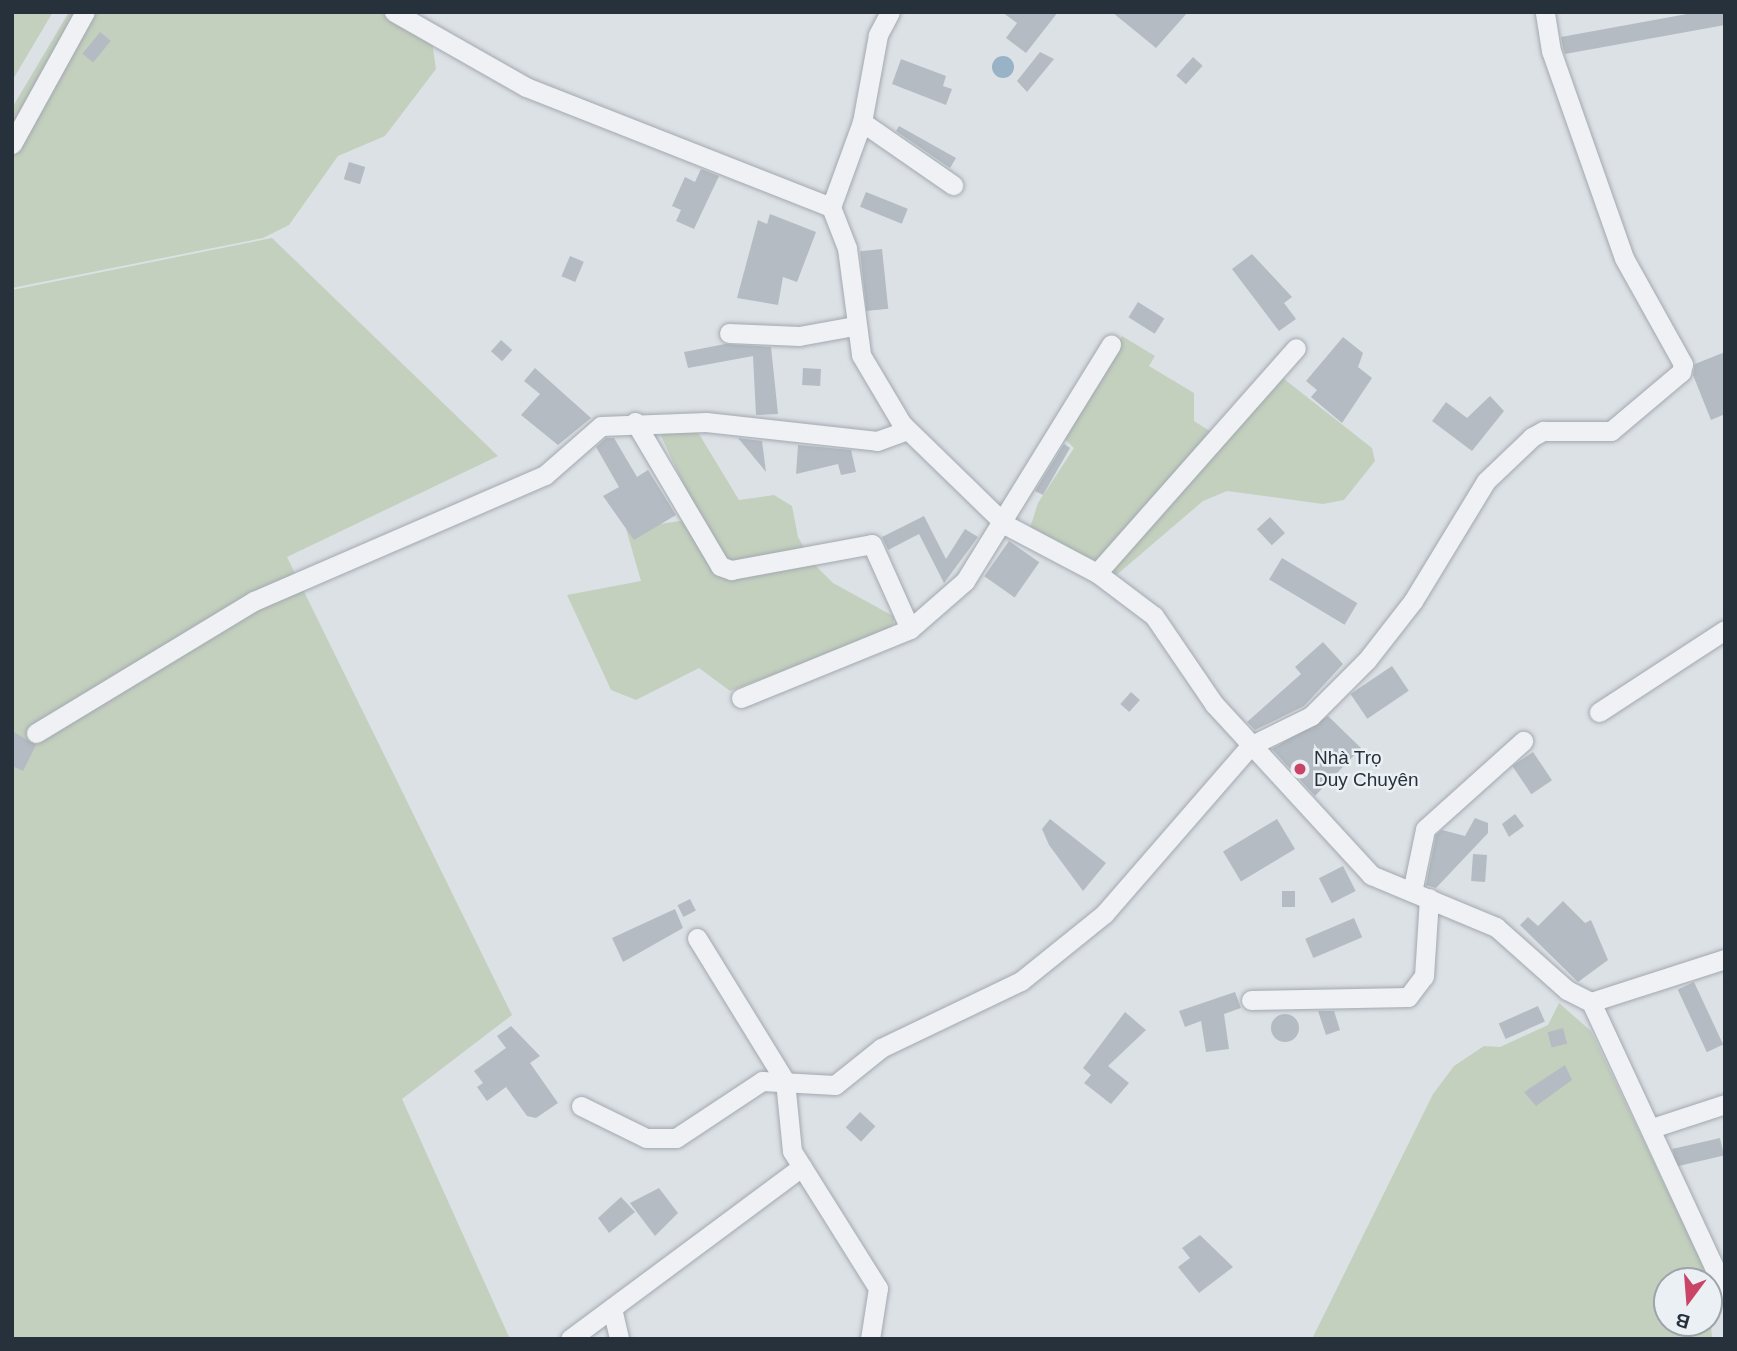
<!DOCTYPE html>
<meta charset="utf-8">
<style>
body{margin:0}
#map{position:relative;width:1737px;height:1351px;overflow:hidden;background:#dce1e6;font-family:Arial,sans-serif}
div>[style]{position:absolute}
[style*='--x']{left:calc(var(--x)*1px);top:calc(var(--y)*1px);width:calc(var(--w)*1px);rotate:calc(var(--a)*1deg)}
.green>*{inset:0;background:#c4d0be}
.water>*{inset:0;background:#98b3c5}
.round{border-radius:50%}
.building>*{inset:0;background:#b4bbc2;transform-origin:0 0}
.roads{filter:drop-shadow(0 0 2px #a2a9b0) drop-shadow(0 0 2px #a2a9b0)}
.minor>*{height:19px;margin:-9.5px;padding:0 9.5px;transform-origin:9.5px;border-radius:9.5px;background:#eff1f4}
.dots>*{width:19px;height:19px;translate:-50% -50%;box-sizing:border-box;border:4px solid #ebf0f4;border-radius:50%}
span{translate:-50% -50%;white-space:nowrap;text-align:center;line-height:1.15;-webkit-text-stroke:5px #ebf0f4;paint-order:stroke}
.poi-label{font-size:19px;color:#27313c}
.left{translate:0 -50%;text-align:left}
.frame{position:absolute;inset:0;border:14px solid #27313c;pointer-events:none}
.north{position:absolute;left:1653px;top:1267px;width:70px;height:70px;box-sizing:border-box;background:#ebf0f4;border:2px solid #9da4aa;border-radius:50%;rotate:196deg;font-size:19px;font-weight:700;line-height:28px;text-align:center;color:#27313c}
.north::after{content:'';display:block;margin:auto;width:24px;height:32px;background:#c94467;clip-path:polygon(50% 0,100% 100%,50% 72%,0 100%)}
</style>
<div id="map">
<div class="green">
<i style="clip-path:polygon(12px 12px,53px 12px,12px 81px)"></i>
<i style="clip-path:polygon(69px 12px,382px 12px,432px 42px,436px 69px,385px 136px,338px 156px,289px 225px,263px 238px,12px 288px,12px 108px)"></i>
<i style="clip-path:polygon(272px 238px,498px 456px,287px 557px,512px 1015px,402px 1099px,510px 1339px,12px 1339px,12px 290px)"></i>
<i style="clip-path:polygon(1122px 336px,1155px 356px,1149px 366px,1194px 393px,1194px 421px,1219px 437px,1279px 375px,1372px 448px,1375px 461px,1344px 500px,1323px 504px,1227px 491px,1203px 501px,1113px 578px,1029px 531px,1038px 503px,1074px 448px,1063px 437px)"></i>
<i style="clip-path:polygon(666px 428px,696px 429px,739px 500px,774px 495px,792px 506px,798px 537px,814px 564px,833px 583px,895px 617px,891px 630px,730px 691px,699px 668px,636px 700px,611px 690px,567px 595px,641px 581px,626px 529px,687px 520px,694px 507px,661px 436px)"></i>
<i style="clip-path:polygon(1559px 1003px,1591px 1031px,1704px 1267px,1707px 1281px,1667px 1281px,1667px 1323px,1709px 1323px,1709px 1291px,1712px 1339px,1312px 1339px,1433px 1094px,1454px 1066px,1484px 1046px,1500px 1047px,1548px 1025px)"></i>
</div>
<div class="water">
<i class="round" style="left:992px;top:56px;width:22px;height:22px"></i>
</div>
<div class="building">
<i style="clip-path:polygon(1002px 12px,1058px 12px,1026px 53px,1006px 38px,1017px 23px)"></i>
<i style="clip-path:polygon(1112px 12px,1188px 12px,1156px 48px)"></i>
<i style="clip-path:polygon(1698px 12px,1725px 12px,1725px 25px,1565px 54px,1563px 48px,1561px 37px)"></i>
<i style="left:100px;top:32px;width:14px;height:28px;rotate:39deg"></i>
<i style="clip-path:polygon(1040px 52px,1054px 59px,1027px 92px,1017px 81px)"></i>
<i style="left:1193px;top:57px;width:13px;height:25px;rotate:42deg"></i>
<i style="clip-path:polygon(901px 59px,946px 76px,943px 86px,952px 89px,946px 105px,892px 84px)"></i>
<i style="clip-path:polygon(899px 126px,956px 158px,950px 168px,896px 131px)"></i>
<i style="left:349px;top:162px;width:17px;height:18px;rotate:17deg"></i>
<i style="clip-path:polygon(701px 169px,719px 176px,694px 229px,676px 221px,681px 210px,672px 206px,685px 177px,695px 182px)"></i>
<i style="left:866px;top:192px;width:45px;height:16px;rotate:22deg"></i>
<i style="clip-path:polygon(770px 214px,816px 232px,797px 282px,783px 277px,778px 305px,737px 298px,758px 220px,767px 224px)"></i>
<i style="left:882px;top:249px;width:60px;height:22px;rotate:84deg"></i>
<i style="clip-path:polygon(1252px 254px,1292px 297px,1284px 303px,1296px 319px,1279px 331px,1232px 269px)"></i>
<i style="left:570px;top:256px;width:15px;height:22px;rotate:23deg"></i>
<i style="left:1138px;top:302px;width:31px;height:18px;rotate:32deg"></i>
<i style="clip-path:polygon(1343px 337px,1363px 353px,1358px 367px,1372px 378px,1342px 423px,1311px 397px,1317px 390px,1306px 381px)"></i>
<i style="left:501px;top:340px;width:15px;height:15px;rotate:42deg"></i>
<i style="clip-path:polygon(725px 344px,771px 347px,778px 414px,756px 415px,753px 356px,688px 368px,684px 352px)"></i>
<i style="clip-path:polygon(1725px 352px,1725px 414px,1711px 420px,1693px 375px,1695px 364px)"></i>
<i style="clip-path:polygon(535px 368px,591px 418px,558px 445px,521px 415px,540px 394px,524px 381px)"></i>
<i style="left:803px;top:368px;width:18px;height:17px;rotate:3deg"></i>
<i style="clip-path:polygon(1490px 396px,1504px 411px,1472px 451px,1432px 421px,1446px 402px,1467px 418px)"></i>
<i style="clip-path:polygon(606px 438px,614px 438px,637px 477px,648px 470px,676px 515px,634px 540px,603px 496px,619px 487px,596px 447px)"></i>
<i style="clip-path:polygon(738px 438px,762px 441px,766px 472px)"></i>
<i style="clip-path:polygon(1064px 444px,1070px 448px,1043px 495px,1035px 491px)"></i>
<i style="clip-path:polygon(798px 445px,851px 450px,856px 472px,841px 475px,838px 464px,796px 474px)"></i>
<i style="clip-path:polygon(924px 516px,946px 559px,965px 529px,978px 537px,944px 583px,919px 534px,888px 550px,882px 537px)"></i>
<i style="left:1270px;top:517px;width:22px;height:18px;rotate:47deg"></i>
<i style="left:1009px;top:541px;width:37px;height:43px;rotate:35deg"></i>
<i style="left:1282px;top:558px;width:88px;height:25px;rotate:31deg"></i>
<i style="clip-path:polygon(1323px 642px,1343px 664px,1304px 706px,1255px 730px,1247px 722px,1301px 674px,1295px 667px)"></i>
<i style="left:1392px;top:666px;width:30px;height:50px;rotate:56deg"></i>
<i style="left:1131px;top:692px;width:12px;height:16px;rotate:42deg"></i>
<i style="clip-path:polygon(1328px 716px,1361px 748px,1315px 796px,1272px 749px)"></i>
<i style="clip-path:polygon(12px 731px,36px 745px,23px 771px,12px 766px)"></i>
<i style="left:1533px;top:752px;width:34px;height:25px;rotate:56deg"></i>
<i style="clip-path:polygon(1515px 814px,1524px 826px,1509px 837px,1502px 824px)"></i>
<i style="clip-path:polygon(1475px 818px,1488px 823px,1488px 833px,1436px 888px,1426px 885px,1436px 835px,1442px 830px,1465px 836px)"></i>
<i style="clip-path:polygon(1050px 819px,1106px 863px,1083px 891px,1049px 845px,1042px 829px)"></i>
<i style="left:1277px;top:819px;width:35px;height:63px;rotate:59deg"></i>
<i style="left:1473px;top:854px;width:14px;height:27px;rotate:4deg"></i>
<i style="left:1343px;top:866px;width:28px;height:27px;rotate:63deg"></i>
<i style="left:1282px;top:891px;width:13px;height:16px"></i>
<i style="left:690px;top:899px;width:13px;height:14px;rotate:63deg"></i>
<i style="clip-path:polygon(1563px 901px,1585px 923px,1591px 920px,1608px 960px,1578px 982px,1520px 925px,1528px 917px,1538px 926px)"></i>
<i style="clip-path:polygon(675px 909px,683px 928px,623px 962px,612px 938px)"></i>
<i style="left:1354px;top:918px;width:21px;height:53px;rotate:67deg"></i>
<i style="left:1694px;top:982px;width:69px;height:18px;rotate:65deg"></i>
<i style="clip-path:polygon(1235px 992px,1241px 1008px,1224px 1014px,1229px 1049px,1206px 1052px,1201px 1021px,1185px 1027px,1179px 1011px)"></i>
<i style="left:1538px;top:1006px;width:17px;height:43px;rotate:66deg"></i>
<i style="clip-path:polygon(1318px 1011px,1334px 1011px,1340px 1030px,1326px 1035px)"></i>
<i style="clip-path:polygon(1125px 1012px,1146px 1030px,1108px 1066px,1129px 1083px,1111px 1104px,1084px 1083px,1091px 1075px,1083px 1068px)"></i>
<i class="round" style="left:1271px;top:1014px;width:28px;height:28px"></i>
<i style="clip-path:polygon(511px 1026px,540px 1056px,530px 1063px,558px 1103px,536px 1118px,527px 1116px,506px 1087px,487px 1101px,477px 1087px,483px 1083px,474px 1071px,506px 1048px,497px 1036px)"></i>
<i style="left:1563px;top:1028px;width:16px;height:16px;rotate:75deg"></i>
<i style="clip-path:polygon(1565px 1065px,1572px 1080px,1536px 1106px,1524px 1092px)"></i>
<i style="left:860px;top:1112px;width:21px;height:21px;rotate:43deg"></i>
<i style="left:1720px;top:1138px;width:18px;height:49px;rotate:77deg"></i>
<i style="clip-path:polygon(659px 1188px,678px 1213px,655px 1236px,630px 1203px)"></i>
<i style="clip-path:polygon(621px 1197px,635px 1212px,609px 1233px,598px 1218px)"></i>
<i style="clip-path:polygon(1200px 1235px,1233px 1267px,1199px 1293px,1178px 1267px,1190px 1258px,1182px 1248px)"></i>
</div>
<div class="roads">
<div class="minor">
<i style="--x:394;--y:12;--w:152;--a:29.6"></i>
<i style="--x:526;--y:87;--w:328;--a:21.5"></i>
<i style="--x:890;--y:12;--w:26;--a:118"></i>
<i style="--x:878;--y:35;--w:88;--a:100.4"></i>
<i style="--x:862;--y:122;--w:90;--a:110"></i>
<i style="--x:831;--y:207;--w:44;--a:68.7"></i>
<i style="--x:847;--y:248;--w:108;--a:82.5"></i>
<i style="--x:861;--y:355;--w:80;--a:59.3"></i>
<i style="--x:902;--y:424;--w:145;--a:44.2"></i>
<i style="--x:1006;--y:525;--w:103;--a:27.8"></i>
<i style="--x:1097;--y:573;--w:71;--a:37"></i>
<i style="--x:1154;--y:616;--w:107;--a:55.7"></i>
<i style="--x:1214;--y:704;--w:232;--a:47.4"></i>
<i style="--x:1371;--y:875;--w:135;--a:22.6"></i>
<i style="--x:1496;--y:927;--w:95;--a:41.6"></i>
<i style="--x:1567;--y:990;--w:27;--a:27"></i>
<i style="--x:1591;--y:1002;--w:141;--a:-17.8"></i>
<i style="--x:862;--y:122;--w:111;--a:34.7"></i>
<i style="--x:12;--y:144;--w:151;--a:-61.1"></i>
<i style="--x:729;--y:333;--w:70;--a:2.5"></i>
<i style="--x:799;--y:336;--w:56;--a:-10.3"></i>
<i style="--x:635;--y:422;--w:167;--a:59.4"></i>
<i style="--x:720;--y:566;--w:12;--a:20"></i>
<i style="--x:731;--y:570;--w:143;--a:-10.4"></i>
<i style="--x:872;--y:544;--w:93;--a:65.9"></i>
<i style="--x:1097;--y:573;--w:300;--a:-48.5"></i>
<i style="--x:741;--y:698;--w:183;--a:-22.2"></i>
<i style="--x:910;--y:629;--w:73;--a:-41.1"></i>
<i style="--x:965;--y:581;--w:278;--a:-58.3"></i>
<i style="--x:1599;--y:712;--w:150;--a:-33.1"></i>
<i style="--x:36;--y:733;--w:255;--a:-31.2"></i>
<i style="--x:254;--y:601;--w:317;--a:-23.4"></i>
<i style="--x:545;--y:475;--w:74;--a:-41.2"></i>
<i style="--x:601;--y:426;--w:105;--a:-2.2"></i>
<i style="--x:706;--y:422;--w:172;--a:6.3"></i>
<i style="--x:877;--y:441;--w:32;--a:-20"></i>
<i style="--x:1412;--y:892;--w:64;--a:-78.3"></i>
<i style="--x:1425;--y:829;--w:132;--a:-41.9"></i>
<i style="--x:697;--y:938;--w:168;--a:58.4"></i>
<i style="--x:785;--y:1081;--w:70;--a:84.3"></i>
<i style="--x:792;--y:1151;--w:162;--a:57.9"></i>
<i style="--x:878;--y:1288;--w:52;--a:98.9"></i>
<i style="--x:1251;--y:1000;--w:157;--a:-1.1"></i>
<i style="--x:1408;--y:997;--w:26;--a:-53"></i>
<i style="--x:1424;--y:976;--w:78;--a:-86.3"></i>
<i style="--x:1591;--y:1002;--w:319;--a:65.1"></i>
<i style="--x:581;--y:1106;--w:72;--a:26.2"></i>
<i style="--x:646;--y:1138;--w:30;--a:0"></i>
<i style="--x:676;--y:1138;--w:103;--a:-33.5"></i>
<i style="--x:762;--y:1081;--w:73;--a:3.1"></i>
<i style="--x:835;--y:1085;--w:59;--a:-38.8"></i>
<i style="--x:881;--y:1048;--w:155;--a:-25.6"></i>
<i style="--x:1021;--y:981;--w:107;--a:-38.9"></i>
<i style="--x:1104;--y:914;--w:223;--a:-49"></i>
<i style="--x:1250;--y:746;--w:68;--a:-26.2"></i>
<i style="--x:1311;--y:716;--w:79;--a:-45"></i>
<i style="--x:1367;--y:660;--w:75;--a:-52.1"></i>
<i style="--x:1413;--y:601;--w:140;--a:-58.7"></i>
<i style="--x:1486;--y:481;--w:64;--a:-43.7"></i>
<i style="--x:1532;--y:437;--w:13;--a:-29"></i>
<i style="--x:1543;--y:431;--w:68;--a:0"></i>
<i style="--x:1611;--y:431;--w:92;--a:-40.1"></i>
<i style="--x:1681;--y:372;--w:8;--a:-76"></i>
<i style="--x:1683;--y:364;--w:121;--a:-119.1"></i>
<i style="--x:1624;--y:258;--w:219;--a:-109.4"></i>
<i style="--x:1551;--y:51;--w:39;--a:-99"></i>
<i style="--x:1652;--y:1128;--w:77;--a:-18.2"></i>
<i style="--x:612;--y:1308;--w:32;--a:77"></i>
<i style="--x:570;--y:1339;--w:289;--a:-36.6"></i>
</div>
</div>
<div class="dots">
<i style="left:1300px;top:769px;background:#c94467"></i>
</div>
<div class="poi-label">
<span class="left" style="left:1314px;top:769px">Nhà Trọ<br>Duy Chuyên</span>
</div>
<div class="frame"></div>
<div class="north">B</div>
</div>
